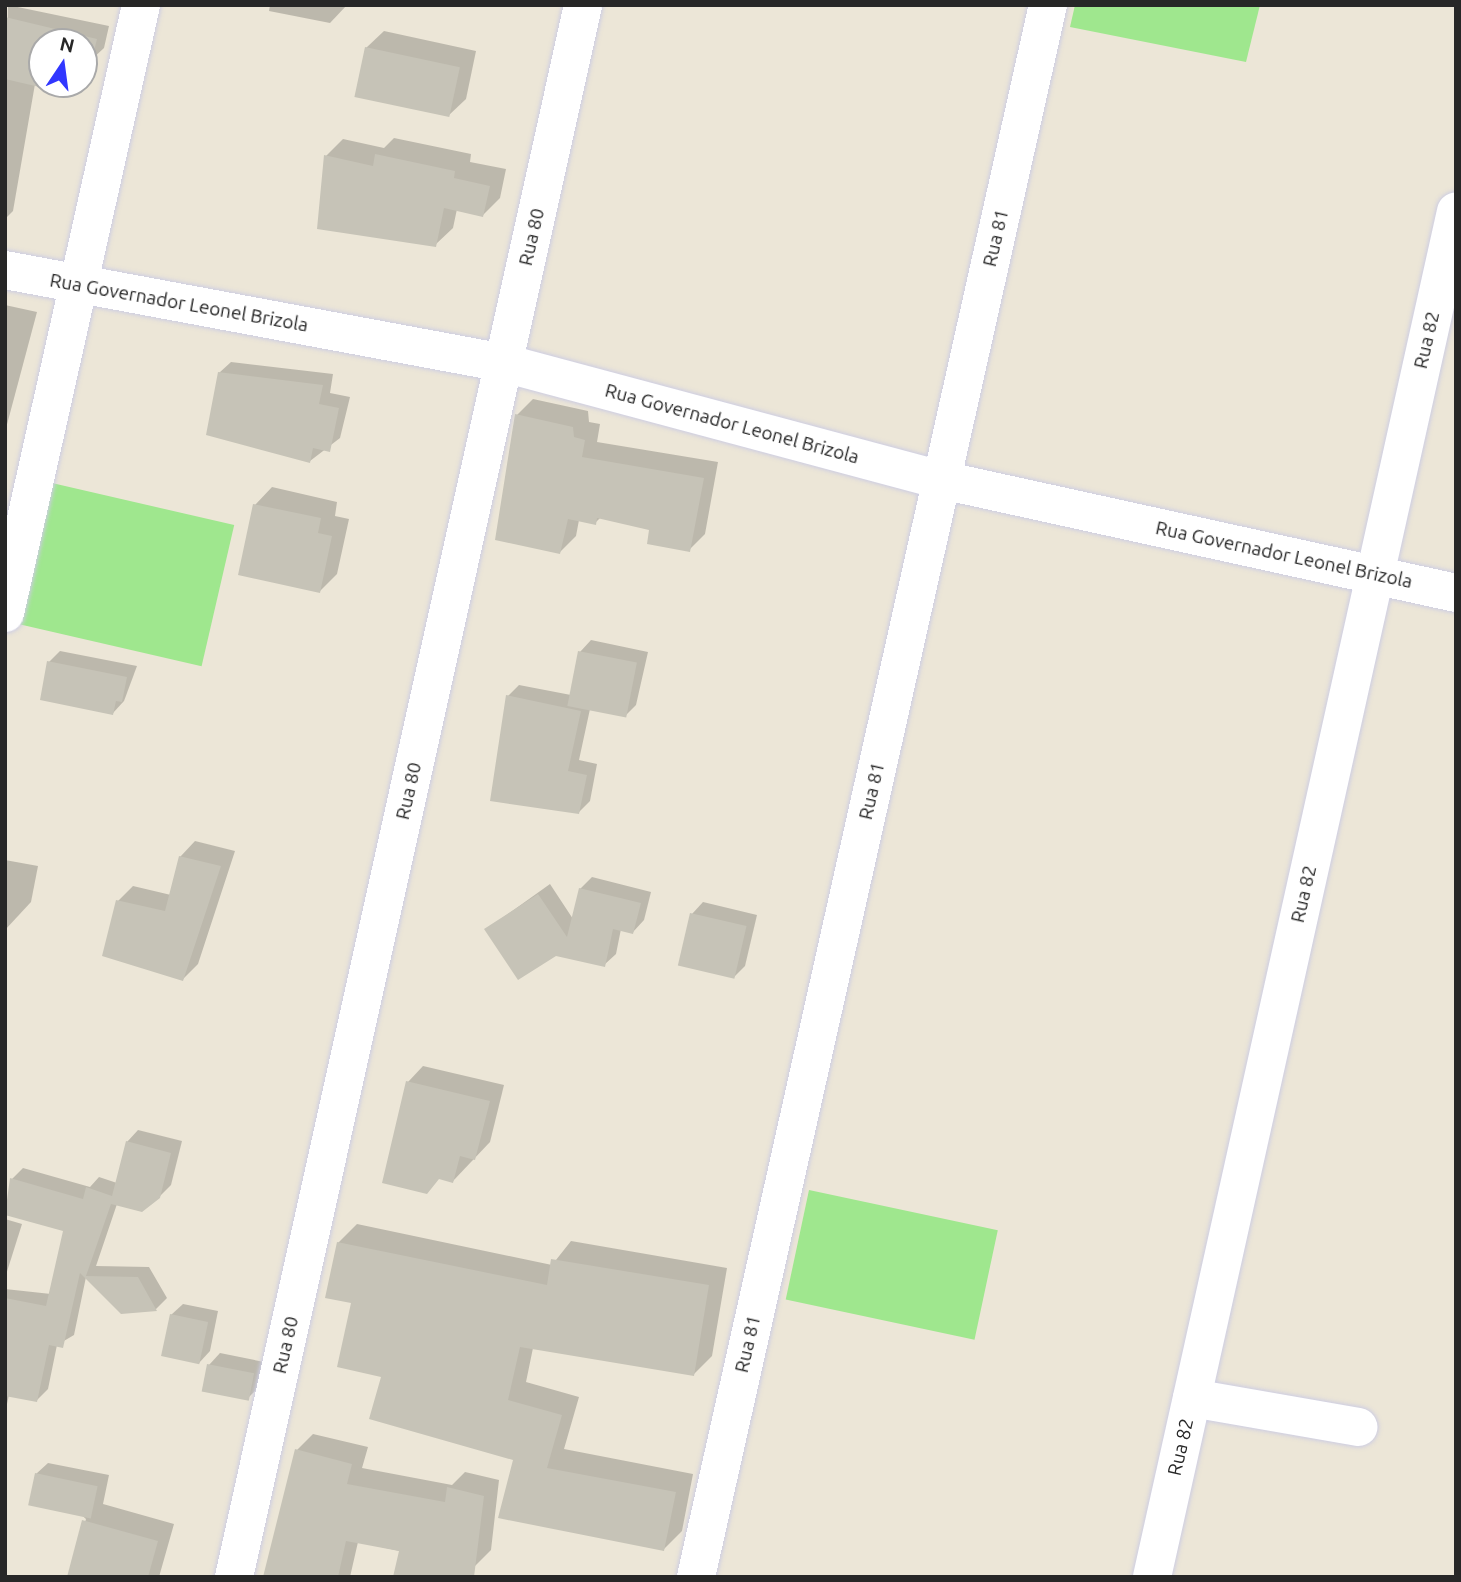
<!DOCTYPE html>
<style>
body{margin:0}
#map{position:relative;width:1461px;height:1582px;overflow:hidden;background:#ece6d7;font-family:Ubuntu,sans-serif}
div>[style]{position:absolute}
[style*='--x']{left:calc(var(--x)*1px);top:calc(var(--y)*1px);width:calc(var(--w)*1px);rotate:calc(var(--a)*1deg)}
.green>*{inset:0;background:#9fe78e;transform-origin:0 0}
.shadow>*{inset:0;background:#0003}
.building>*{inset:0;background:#c6c3b7;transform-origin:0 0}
.roads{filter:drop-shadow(0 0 2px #cdcde2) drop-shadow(0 0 2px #cdcde2)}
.minor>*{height:38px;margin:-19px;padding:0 19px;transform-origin:19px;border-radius:19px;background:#fff}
span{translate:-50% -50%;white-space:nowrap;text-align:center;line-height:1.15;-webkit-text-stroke:5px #fff;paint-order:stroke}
.street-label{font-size:19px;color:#272727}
.frame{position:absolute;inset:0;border:7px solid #272727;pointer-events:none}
.north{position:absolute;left:28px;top:28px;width:70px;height:70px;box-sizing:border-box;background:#fff;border:2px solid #a9a9a9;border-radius:50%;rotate:13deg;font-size:19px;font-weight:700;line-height:28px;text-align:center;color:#272727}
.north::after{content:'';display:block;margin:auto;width:24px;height:32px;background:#3137ff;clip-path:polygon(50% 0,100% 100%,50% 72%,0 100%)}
</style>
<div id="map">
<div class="green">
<i style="clip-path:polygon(1075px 5px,1260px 5px,1246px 62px,1070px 27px)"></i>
<i style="left:52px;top:483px;width:187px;height:145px;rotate:13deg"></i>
<i style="left:809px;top:1190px;width:193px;height:112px;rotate:12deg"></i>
</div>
<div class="shadow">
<i style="clip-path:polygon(8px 5px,109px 26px,104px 48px,90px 61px,84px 60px,84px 42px,42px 42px,42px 84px,67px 84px,61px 90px,35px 84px,13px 211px,5px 219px)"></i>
<i style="clip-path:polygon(270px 5px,347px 5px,330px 23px,269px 11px)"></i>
<i style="clip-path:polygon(384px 31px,476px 51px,466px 99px,448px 116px,366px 48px)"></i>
<i style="clip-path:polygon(394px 138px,471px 154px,470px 162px,506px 169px,500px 198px,483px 215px,457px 209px,453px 228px,435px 245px,326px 156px,343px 139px,384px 148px)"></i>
<i style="clip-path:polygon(5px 305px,37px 312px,5px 432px)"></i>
<i style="clip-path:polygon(231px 362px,333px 374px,330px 393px,350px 397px,340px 438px,310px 461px,219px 373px)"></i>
<i style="clip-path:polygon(533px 399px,588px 411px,589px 422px,600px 424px,597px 442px,718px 462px,705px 534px,689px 550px,651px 529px,601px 517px,595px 523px,579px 520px,576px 536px,560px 552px,517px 415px)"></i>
<i style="clip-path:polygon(272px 487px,337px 502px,335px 516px,349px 519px,337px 574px,320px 591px,255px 505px)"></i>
<i style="clip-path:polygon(591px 640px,648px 652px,636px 705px,625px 716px,590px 709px,579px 760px,597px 764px,590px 801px,578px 813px,508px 696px,519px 685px,571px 695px,580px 652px)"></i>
<i style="clip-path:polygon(60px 651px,137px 666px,124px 701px,113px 713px,49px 662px)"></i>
<i style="clip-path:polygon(195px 841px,235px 851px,198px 964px,183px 979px,118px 901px,133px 886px,171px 895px,180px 857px)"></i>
<i style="clip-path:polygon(5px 860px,38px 866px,31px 902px,5px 930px)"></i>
<i style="clip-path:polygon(592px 877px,651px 892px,644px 920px,633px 932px,621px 929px,616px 954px,604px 965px,487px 929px,550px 884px,573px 919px,580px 889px)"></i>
<i style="clip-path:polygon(703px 902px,757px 915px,745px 966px,734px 977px,692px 914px)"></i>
<i style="clip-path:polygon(423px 1066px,504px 1085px,490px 1142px,453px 1181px,440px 1178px,408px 1082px)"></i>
<i style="clip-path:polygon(138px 1130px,182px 1141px,171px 1185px,159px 1197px,117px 1204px,96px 1266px,149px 1267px,167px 1298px,156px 1309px,122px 1313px,86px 1277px,74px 1335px,57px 1345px,48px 1389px,37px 1400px,9px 1395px,5px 1413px,5px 1289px,51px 1294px,65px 1230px,5px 1213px,12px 1179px,23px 1168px,90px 1187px,99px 1177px,117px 1183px,127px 1142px)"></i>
<i style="clip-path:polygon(5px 1219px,22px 1224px,5px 1278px)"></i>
<i style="clip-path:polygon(357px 1224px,552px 1265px,571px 1241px,727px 1268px,712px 1356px,694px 1374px,533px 1348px,526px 1382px,579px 1397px,564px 1449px,693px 1474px,682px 1531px,664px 1549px,383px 1376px,338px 1243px)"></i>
<i style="clip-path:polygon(183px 1304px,218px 1311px,210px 1351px,199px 1363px,171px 1315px)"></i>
<i style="clip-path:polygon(220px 1353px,264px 1362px,259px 1387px,247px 1399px,209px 1365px)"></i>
<i style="clip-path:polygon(313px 1434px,368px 1447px,362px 1468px,452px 1485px,465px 1472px,499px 1480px,491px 1550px,474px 1567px,358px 1542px,350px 1577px,266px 1577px,297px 1450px)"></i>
<i style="clip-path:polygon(48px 1463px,109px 1475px,103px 1504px,174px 1524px,159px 1577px,69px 1577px,86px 1519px,36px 1474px)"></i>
</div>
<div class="building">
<i style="clip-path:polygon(5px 17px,97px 39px,91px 63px,84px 61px,84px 42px,42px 42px,42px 84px,63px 84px,61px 92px,5px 79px)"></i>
<i style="left:365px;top:47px;width:97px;height:51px;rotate:12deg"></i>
<i style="clip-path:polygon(375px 154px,455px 171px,454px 178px,490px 186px,483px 217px,444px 208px,436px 247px,317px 229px,324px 155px,373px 166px)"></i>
<i style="clip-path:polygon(218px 372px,323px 385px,319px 404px,339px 408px,330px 452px,313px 448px,310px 463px,206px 435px)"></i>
<i style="clip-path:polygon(515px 414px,573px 427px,574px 437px,585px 440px,582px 457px,704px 478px,690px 552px,647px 544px,649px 530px,597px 518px,596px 525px,568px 519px,560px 554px,495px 540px)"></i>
<i style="clip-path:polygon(253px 504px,321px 518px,318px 533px,332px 536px,320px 593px,238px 575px)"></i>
<i style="left:578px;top:651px;width:60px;height:56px;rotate:11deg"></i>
<i style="clip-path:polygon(47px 661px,127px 677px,122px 702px,116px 701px,113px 715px,40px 700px)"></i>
<i style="clip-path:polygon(506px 695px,581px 711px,568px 771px,587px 775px,579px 814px,490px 801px)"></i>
<i style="clip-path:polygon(179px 856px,221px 866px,183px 981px,102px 956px,116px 900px,165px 911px)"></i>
<i style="clip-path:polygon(579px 888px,641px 903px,633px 934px,613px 929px,605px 967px,556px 956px,518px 980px,484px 929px,538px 894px,567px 937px)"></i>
<i style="left:690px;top:913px;width:58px;height:54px;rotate:13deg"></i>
<i style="clip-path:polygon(406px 1081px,490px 1101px,475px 1160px,460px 1156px,453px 1183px,439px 1179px,427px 1194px,382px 1183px)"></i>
<i style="clip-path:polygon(126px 1141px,171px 1153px,160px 1198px,142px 1212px,111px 1204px,86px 1276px,138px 1277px,157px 1311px,121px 1314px,80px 1273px,63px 1348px,49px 1345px,37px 1402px,5px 1396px,5px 1298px,46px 1306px,63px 1231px,5px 1215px,10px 1178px,83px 1199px,86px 1187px,112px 1196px)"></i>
<i style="clip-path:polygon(337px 1242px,547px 1285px,551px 1259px,709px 1285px,694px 1376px,520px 1347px,508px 1400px,562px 1415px,547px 1468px,676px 1492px,664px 1551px,498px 1518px,513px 1460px,369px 1419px,381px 1377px,337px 1367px,351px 1303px,325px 1298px)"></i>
<i style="left:170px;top:1314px;width:39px;height:43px;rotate:12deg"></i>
<i style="left:207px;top:1364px;width:48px;height:28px;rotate:11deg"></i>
<i style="clip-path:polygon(295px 1449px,352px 1464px,347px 1484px,445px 1502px,447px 1487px,484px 1496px,474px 1577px,393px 1577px,399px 1551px,346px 1541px,338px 1577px,263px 1577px)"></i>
<i style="left:35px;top:1473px;width:64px;height:33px;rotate:12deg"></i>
<i style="clip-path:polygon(82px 1520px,158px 1541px,148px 1577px,67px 1577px)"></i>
</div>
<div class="roads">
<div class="minor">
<i style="--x:5;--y:270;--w:508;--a:10.56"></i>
<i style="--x:504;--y:363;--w:453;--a:15"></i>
<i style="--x:942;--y:480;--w:526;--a:12.4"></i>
<i style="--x:5;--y:613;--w:623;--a:-77.39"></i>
<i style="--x:1192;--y:1398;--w:169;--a:9.9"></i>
<i style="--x:234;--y:1577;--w:1610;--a:-77.48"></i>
<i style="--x:696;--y:1577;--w:1611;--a:-77.38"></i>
<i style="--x:1152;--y:1577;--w:1399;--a:-77.45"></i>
</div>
</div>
<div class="street-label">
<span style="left:532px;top:237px;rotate:-77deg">Rua 80</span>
<span style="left:996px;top:238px;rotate:-77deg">Rua 81</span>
<span style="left:179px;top:303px;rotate:10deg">Rua Governador Leonel Brizola</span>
<span style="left:1427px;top:340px;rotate:-77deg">Rua 82</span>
<span style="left:732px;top:424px;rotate:15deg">Rua Governador Leonel Brizola</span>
<span style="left:1284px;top:555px;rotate:12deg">Rua Governador Leonel Brizola</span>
<span style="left:409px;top:791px;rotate:-77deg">Rua 80</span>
<span style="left:872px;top:791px;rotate:-77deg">Rua 81</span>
<span style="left:1304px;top:894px;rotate:-77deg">Rua 82</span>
<span style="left:748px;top:1344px;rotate:-77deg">Rua 81</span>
<span style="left:286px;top:1345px;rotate:-77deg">Rua 80</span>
<span style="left:1181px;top:1447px;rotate:-77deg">Rua 82</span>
</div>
<div class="frame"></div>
<div class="north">N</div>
</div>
